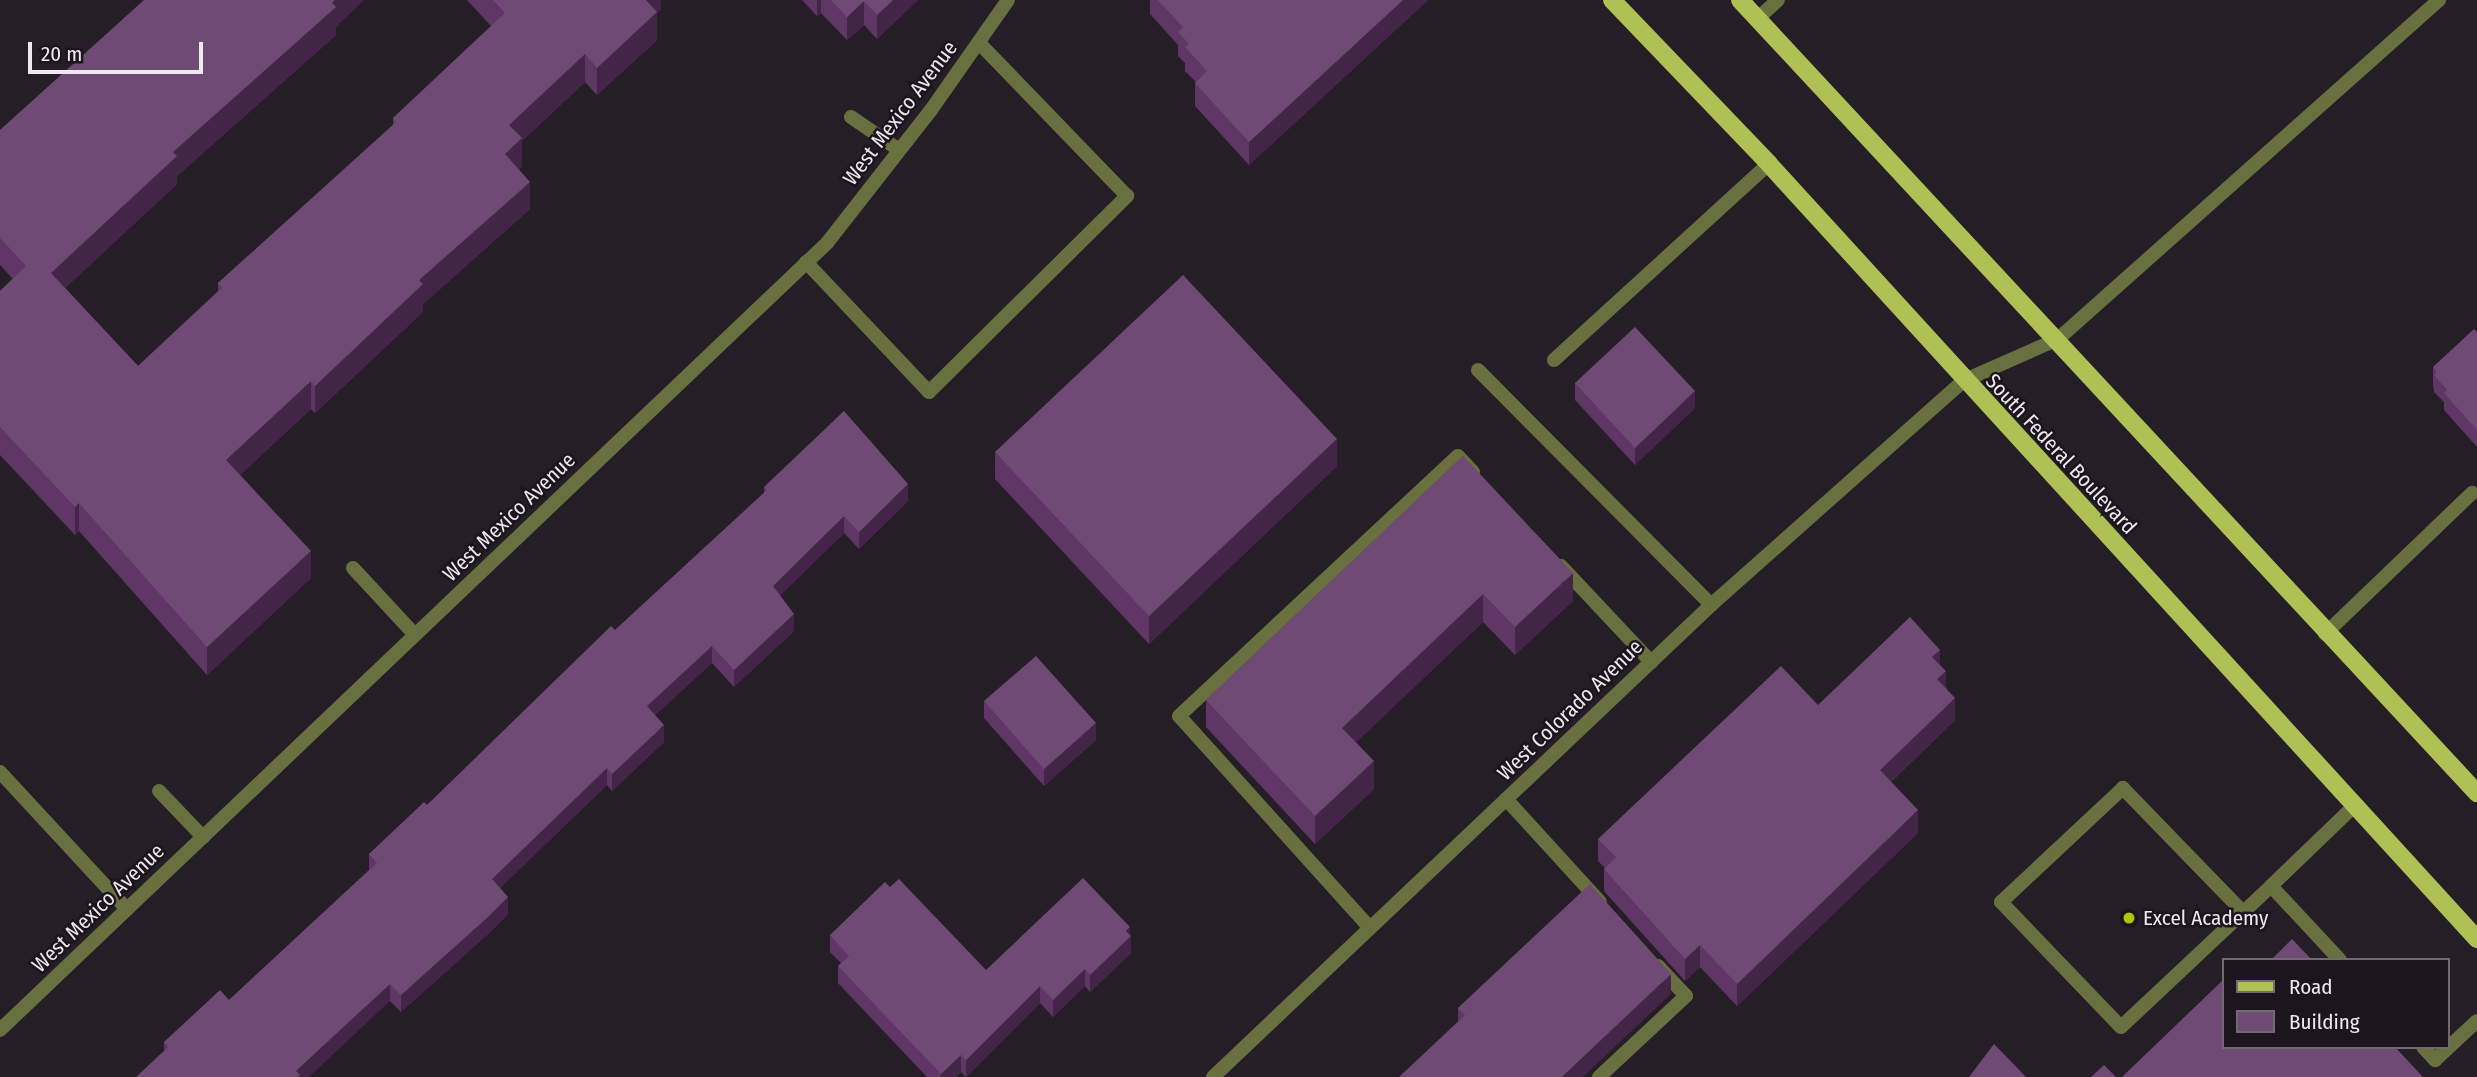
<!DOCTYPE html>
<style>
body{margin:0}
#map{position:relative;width:2477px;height:1077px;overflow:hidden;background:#261e27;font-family:"Fira Sans Condensed",sans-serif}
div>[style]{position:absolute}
.service>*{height:14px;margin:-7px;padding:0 7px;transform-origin:7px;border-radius:7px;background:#68703f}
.minor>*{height:14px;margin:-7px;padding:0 7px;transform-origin:7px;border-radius:7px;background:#68703f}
.primary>*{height:18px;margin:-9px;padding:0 9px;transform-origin:9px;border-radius:9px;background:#afc054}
.wall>*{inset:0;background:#603666}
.shaded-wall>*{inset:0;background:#422547}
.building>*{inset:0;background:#6f4a75}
.dots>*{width:19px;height:19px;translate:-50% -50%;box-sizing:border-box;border:4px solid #1d151e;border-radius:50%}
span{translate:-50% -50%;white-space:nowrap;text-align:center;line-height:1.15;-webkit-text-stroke:5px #1d151e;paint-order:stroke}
.street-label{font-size:21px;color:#eee9ef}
.poi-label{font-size:21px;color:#eee9ef}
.left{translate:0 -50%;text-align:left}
.legend{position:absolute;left:2222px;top:958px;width:228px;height:91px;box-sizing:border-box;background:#1d151e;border:2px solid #716a72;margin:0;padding:9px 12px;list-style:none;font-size:21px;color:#eee9ef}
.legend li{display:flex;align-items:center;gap:14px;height:35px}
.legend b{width:35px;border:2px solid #716a72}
.scale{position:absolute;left:28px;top:42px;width:175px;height:32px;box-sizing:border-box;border:4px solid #eee9ef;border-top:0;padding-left:9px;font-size:21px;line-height:24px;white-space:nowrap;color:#eee9ef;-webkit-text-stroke:5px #1d151e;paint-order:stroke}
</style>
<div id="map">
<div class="service">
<div style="left:851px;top:117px;width:58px;rotate:34.5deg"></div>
<div style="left:806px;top:262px;width:179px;rotate:46.6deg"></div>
<div style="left:929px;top:392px;width:279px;rotate:-44.7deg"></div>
<div style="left:1127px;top:196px;width:213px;rotate:-134deg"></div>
<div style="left:1554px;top:360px;width:291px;rotate:-42.4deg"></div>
<div style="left:1478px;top:370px;width:331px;rotate:45.2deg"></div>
<div style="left:1561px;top:566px;width:132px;rotate:46.8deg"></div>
<div style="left:353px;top:568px;width:91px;rotate:47.2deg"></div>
<div style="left:2325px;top:634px;width:204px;rotate:-43.8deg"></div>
<div style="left:159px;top:791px;width:64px;rotate:46.3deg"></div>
<div style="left:1506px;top:799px;width:139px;rotate:47.6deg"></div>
<div style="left:2271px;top:886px;width:101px;rotate:47deg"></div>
<div style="left:2243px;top:912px;width:173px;rotate:-134.1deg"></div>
<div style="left:2123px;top:788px;width:167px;rotate:136.9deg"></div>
<div style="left:2001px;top:902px;width:173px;rotate:46.2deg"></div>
<div style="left:2121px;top:1027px;width:206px;rotate:-43.2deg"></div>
<div style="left:2271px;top:886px;width:114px;rotate:-43.9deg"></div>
<div style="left:1370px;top:928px;width:285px;rotate:-132deg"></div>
<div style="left:1179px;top:716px;width:381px;rotate:-43deg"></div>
<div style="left:1458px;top:456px;width:22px;rotate:47deg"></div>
<div style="left:2423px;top:1047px;width:18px;rotate:47deg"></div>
<div style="left:2435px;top:1060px;width:57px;rotate:-42.9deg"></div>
<div style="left:1599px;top:1077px;width:119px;rotate:-43deg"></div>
<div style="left:1686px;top:996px;width:41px;rotate:-133deg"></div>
</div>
<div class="minor">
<div style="left:1757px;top:19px;width:28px;rotate:-42deg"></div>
<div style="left:0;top:772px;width:187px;rotate:47.2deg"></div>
<div style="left:0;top:1030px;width:1142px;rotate:-43.58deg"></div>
<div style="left:827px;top:243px;width:169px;rotate:-52deg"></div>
<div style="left:931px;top:110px;width:134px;rotate:-55deg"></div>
<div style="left:1213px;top:1077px;width:686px;rotate:-43.46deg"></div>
<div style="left:1711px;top:605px;width:337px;rotate:-41.6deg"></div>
<div style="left:1963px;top:381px;width:104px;rotate:-23.9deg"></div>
<div style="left:2058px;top:339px;width:510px;rotate:-41.66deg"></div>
</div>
<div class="primary">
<div style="left:1612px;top:0;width:227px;rotate:46.2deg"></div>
<div style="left:1769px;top:164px;width:1050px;rotate:47.59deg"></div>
<div style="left:1740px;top:0;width:1083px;rotate:47.1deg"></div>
</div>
<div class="wall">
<div style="clip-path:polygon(467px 0,661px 0,661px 9px,657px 13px,657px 40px,597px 95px,585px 82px,522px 141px,522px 166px,519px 169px,530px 209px,423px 304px,423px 312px,315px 413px,311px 409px,240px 475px,311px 578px,207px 675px,79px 531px,75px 535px,0 455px,0 291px,13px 279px,0 265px,0 130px,336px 27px,336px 35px,177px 176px,177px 184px,65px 288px,138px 366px,218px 291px,218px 283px,393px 126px,393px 118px,491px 26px)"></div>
<div style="clip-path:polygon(802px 0,918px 0,877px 39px,864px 25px,847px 40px,821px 13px,817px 16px)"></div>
<div style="clip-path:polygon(1150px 0,1428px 0,1249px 165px,1195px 106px,1195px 83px,1196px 82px,1185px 71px,1185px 63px,1178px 56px,1178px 45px,1150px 14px)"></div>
<div style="clip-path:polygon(2477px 332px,2477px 447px,2444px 410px,2444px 402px,2434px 392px,2433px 384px,2433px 367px)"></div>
<div style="clip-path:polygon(1575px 383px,1695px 408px,1635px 465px,1575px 400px)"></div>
<div style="clip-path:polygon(995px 452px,1337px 466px,1149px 644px,995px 479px)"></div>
<div style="clip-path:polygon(1463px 456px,1573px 601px,1515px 655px,1483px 622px,1356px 742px,1374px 789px,1315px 844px,1206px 727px,1206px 700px)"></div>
<div style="clip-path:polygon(764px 487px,908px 501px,859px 549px,844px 533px,780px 595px,794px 631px,734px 687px,712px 663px,655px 715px,664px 742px,612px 791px,607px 785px,500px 888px,508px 914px,488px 934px,401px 1012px,390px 1001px,164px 1050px,164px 1042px,229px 1000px,369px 870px,369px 854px,427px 805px,615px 630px,764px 493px)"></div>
<div style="clip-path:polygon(1940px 664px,1955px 720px,1891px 782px,1918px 833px,1737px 1006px,1700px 967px,1685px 981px,1604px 891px,1604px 869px,1605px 868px,1598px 861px,1598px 839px,1818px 705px)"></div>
<div style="clip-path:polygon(984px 701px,1096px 740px,1044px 786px,984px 718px)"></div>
<div style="clip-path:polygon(890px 887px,986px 970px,1130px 935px,1131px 953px,1090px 992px,1085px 986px,1053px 1017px,1040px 1003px,966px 1077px,961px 1072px,956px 1077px,927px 1077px,838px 983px,838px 966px,841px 963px,830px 952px,830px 935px)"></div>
<div style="clip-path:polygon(1671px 994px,1458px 1021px,1458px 1008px)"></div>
</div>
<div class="shaded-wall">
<div style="clip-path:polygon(335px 0,364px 0,336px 27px,336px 35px,177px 176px,177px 184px,51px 301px,51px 273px,173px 152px)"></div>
<div style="clip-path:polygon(644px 0,661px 0,661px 9px,657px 13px,657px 40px,597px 95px,597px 68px)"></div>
<div style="clip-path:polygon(817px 0,821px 0,821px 13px,817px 16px)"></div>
<div style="clip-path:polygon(893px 0,918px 0,877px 39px,877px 15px)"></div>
<div style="clip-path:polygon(1403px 0,1428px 0,1249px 165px,1249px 142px)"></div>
<div style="clip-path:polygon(864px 1px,864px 25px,847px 40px,847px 17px)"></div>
<div style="clip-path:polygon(585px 54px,585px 82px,522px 141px,522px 166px,505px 182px,505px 154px,509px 125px)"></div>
<div style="clip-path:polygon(530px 182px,530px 209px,423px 304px,423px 312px,315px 413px,315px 386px,419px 280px)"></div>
<div style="clip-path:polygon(311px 381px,311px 409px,226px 488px,226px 460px)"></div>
<div style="clip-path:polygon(1695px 391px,1695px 408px,1635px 465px,1635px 448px)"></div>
<div style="clip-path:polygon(1337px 439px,1337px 466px,1149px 644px,1149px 616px)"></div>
<div style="clip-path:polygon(908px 484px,908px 501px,859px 549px,859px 532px)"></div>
<div style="clip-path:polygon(79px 503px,79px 531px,75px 535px,75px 507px)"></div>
<div style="clip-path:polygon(844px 516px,844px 533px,773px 603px,773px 586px)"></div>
<div style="clip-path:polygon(311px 551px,311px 578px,207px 675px,207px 647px)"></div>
<div style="clip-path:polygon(1573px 573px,1573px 601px,1515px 655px,1515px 627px)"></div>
<div style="clip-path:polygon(1483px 594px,1483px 622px,1342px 756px,1342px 728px)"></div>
<div style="clip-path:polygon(794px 614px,794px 631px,734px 687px,734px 670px)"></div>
<div style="clip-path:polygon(712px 646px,712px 663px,647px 723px,647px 706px)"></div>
<div style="clip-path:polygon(1940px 650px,1940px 672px,1932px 657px)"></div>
<div style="clip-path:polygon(1946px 671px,1946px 693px,1937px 679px)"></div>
<div style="clip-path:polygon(1955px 698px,1955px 720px,1880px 792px,1880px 770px)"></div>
<div style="clip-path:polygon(1096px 723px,1096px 740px,1044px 786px,1044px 769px)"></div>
<div style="clip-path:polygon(664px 725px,664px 742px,612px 791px,612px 774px)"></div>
<div style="clip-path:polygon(1374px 761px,1374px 789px,1315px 844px,1315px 816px)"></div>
<div style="clip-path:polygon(607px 768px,607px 785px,492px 896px,492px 879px)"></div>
<div style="clip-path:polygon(1918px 810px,1918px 833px,1737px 1006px,1737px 984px)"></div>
<div style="clip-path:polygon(508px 897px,508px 914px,488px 934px,401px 1012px,401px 995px)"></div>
<div style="clip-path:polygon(1130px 927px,1130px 938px,1131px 936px,1131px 953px,1090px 992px,1090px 975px)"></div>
<div style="clip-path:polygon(1700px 945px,1700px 967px,1685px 981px,1685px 959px)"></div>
<div style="clip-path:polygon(1085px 969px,1085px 986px,1053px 1017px,1053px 1000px)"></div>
<div style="clip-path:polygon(1671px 974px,1671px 994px,1583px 1077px,1562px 1077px)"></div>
<div style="clip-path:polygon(390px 984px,390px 1001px,309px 1077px,296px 1077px,296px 1071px)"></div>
<div style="clip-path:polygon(1040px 986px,1040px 1003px,966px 1077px,966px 1060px)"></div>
<div style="clip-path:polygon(961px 1055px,961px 1072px,956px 1077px,941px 1077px,941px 1074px)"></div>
</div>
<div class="building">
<div style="clip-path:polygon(144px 0,335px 0,332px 3px,336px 7px,173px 152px,177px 156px,51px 273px,138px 366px,222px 288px,218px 283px,396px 122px,393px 118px,505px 13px,493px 0,646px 0,657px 12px,597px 68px,585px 54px,509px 125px,522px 138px,505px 154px,530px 182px,419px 280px,423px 284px,315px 386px,311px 381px,226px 460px,311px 551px,207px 647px,79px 503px,75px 507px,0 427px,0 291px,26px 266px,0 238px,0 130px)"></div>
<div style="clip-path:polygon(831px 0,893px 0,877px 15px,864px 1px,847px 17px)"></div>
<div style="clip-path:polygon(1158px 0,1403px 0,1249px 142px,1195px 83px,1207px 71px,1185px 47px,1189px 44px,1178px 32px,1183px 27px)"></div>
<div style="clip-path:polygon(1183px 275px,1337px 439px,1149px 616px,995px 452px)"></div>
<div style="clip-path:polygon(1635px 327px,1695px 391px,1635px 448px,1575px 383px)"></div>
<div style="clip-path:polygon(2474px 329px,2477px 332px,2477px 430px,2444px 393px,2447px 390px,2434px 375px,2437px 372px,2433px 367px)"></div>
<div style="clip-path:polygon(844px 411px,908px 484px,859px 532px,844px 516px,773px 586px,794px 614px,734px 670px,712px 646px,647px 706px,664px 725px,612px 774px,607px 768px,492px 879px,508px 897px,488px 917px,401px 995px,390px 984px,296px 1071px,300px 1075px,297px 1077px,136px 1077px,168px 1047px,164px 1042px,220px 990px,229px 1000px,377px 863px,369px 854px,424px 802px,427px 805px,611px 626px,615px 630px,767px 490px,764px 487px)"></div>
<div style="clip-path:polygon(1463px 456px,1573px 573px,1515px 627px,1483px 594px,1342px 728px,1374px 761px,1315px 816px,1206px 700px)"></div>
<div style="clip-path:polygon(1910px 617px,1940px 650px,1932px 657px,1946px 671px,1937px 679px,1955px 698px,1880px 770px,1918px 810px,1737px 984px,1700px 945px,1685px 959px,1604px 869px,1616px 857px,1598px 839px,1781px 666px,1818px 705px)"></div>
<div style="clip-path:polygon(1036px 656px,1096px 723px,1044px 769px,984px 701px)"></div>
<div style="clip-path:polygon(1083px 878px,1130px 927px,1126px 931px,1131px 936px,1090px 975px,1085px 969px,1053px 1000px,1040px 986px,966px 1060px,961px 1055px,941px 1074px,838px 966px,849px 956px,830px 935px,885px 882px,890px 887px,899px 879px,986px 970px)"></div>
<div style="clip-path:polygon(1590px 884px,1671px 974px,1562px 1077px,1399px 1077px,1465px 1015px,1458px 1008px)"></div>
<div style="clip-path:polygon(2292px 939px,2312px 960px,2271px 960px)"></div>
<div style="clip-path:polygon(2223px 980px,2223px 1047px,2395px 1047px,2423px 1077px,2122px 1077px)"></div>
<div style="clip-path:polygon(1994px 1044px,2026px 1077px,1969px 1077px)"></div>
<div style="clip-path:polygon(2104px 1065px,2116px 1077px,2091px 1077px)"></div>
</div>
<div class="dots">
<div style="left:2129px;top:918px;background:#b0c500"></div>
</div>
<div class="street-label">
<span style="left:900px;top:113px;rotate:-53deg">West Mexico Avenue</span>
<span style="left:2061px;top:454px;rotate:47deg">South Federal Boulevard</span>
<span style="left:509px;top:517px;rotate:-44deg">West Mexico Avenue</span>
<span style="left:1570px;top:710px;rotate:-44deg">West Colorado Avenue</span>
<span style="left:98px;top:908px;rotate:-44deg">West Mexico Avenue</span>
</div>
<div class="poi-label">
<span class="left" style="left:2143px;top:918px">Excel Academy</span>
</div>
<ul class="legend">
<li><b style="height:9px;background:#afc054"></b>Road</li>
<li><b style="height:19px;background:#6f4a75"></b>Building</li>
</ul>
<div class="scale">20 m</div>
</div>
